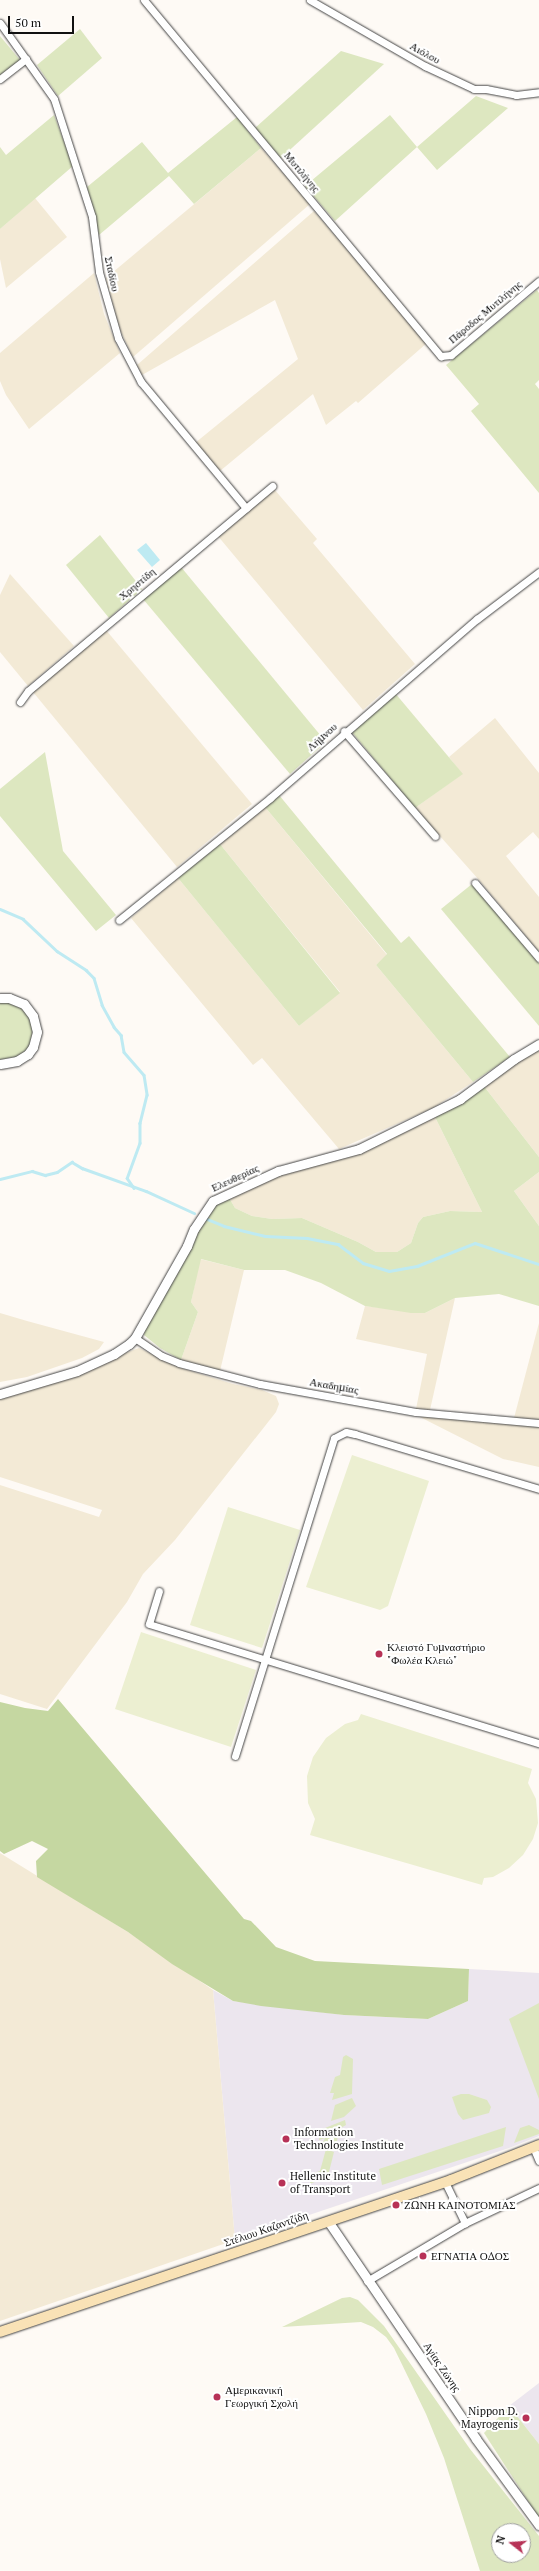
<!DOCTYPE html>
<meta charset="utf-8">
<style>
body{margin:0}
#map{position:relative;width:539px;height:2571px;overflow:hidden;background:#fefaf5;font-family:"PT Serif",serif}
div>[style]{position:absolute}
.industrial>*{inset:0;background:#ece6ee}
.farmland>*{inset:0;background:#f3ead6}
.green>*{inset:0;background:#dde7c0}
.forest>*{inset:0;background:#c5d7a1}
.pitch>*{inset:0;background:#ecefd1}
.water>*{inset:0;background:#beeaf2}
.stream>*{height:2.5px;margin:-1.25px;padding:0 1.25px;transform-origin:1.25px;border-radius:1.25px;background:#beeaf2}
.roads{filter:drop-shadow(0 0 1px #444) drop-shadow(0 0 1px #444)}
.minor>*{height:7px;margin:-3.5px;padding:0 3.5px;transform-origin:3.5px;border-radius:3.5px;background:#fff}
.tertiary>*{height:9px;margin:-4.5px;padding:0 4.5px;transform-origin:4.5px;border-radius:4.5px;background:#fff}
.secondary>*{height:10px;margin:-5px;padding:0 5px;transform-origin:5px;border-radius:5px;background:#f9e2b6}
.dots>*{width:11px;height:11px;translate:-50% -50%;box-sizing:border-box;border:2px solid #fff;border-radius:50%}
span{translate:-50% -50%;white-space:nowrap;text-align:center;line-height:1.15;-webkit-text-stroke:4px #fff;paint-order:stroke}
.street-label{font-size:11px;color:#111}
.poi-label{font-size:11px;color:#111}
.left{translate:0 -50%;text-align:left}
.right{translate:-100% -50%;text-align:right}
.north{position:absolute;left:491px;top:2523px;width:40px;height:40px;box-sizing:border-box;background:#fff;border:1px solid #a0a0a0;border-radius:50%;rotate:287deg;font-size:11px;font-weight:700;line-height:16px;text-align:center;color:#111}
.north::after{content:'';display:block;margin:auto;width:14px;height:18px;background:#b73257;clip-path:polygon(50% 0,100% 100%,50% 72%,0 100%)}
.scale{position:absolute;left:8px;top:16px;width:66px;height:18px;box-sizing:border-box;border:2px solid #111;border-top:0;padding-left:5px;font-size:12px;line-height:14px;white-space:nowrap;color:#111;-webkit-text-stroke:3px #fff;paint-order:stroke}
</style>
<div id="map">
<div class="industrial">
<div style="clip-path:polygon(469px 1969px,539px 1973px,539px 2136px,509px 2148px,235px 2240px,213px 1990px,233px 2001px,344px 2015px,428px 2019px,468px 2001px)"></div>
<div style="clip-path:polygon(539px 2383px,539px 2444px,509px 2406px)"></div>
</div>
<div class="farmland">
<div style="clip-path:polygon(261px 148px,310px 204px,133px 357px,119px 328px,106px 278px)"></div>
<div style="clip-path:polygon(35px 198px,67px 237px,6px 288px,0 259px,0 229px)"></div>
<div style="clip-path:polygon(314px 211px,427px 343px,358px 403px,356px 401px,326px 425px,313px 394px,220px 471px,195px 443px,298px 359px,275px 300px,142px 375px,137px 365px)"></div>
<div style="clip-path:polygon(94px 273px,104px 314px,120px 353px,29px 429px,6px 395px,0 381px,0 353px)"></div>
<div style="clip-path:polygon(274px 489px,317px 539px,313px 543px,415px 664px,363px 710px,217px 535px)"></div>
<div style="clip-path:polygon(10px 574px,74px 646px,28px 686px,0 652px,0 595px)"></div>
<div style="clip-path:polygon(106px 630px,252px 804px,177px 867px,33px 692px)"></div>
<div style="clip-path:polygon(495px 718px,539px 773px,539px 839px,533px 832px,506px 856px,539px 897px,539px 952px,479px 880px,415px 808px,462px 774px,449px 757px)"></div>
<div style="clip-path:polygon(265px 807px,387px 955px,376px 965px,473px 1082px,433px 1108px,339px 1149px,262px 1058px,253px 1065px,131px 918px,178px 878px,299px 1026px,340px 992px,220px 844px)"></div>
<div style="clip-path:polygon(539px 1048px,539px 1157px,483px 1085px)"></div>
<div style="clip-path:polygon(434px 1115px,482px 1212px,450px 1211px,423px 1217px,418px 1223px,411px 1243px,397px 1252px,376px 1252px,358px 1242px,302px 1218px,272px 1219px,252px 1216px,235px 1208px,228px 1196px,279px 1173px,321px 1160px)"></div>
<div style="clip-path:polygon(539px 1172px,539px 1226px,514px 1191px)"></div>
<div style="clip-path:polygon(200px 1259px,244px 1270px,220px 1371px,181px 1360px,198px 1312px,191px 1302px)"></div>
<div style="clip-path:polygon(455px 1298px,430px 1410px,416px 1409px,427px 1354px,356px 1339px,365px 1306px,425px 1313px)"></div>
<div style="clip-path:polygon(0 1313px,27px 1321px,104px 1342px,99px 1349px,82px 1358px,27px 1377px,0 1382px)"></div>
<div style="clip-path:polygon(539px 1323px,539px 1420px,514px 1418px)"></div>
<div style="clip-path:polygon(139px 1348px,181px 1368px,233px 1384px,262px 1390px,276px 1396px,279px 1404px,276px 1412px,175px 1540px,143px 1574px,127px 1602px,47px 1709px,0 1694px,0 1485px,99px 1517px,102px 1510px,0 1477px,0 1399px)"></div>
<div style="clip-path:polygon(416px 1415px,539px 1425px,539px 1467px,503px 1459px)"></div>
<div style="clip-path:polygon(0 1853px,128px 1932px,213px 1990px,235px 2240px,0 2321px)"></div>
</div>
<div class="green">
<div style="clip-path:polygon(80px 29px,102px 58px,58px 96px,37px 65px)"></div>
<div style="clip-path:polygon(0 36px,20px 60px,0 75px)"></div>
<div style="clip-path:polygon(341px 51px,384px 64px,281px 158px,255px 128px)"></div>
<div style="clip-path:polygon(476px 96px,508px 108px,437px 170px,417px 147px,335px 221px,305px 186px,390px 115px,417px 147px)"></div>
<div style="clip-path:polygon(54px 115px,73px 166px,0 229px,0 147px,6px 155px)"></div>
<div style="clip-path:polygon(237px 117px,261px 148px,194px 204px,169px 176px,99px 235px,87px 187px,142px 142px,168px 173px)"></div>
<div style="clip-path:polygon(537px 290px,539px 293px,539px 380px,535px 384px,539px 389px,539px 493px,471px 411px,479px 404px,446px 365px)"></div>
<div style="clip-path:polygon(100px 535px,142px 589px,109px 618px,66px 565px)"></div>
<div style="clip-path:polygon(181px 567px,326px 742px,290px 774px,143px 599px)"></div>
<div style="clip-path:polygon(395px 693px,463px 774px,415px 808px,351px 731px)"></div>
<div style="clip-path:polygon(45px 752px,63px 851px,116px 915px,96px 931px,0 816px,0 789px)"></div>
<div style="clip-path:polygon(279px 795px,401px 943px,409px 936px,510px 1057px,473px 1082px,376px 965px,387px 954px,265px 807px)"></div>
<div style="clip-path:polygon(220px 844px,340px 993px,299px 1026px,178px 878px)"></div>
<div style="clip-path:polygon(472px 884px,539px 962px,539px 1026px,441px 909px)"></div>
<div style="clip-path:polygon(0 1002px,9px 1002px,21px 1008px,28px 1014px,33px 1030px,29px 1047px,20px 1056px,0 1060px)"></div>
<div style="clip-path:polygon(483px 1085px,539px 1157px,539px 1172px,514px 1191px,539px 1226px,539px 1306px,499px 1294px,455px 1298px,425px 1313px,411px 1313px,365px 1306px,321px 1283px,285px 1270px,244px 1270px,201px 1259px,191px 1302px,198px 1312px,181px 1360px,160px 1348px,144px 1335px,145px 1328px,184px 1261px,211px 1205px,228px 1196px,235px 1208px,252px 1216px,272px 1219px,302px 1218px,358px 1242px,376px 1252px,397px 1252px,411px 1243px,418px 1223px,423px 1217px,450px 1211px,482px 1212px,434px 1115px)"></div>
<div style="clip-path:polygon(539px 2003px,539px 2099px,509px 2019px)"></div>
<div style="clip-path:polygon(346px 2055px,353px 2059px,352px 2094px,332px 2100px,334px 2093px,330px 2093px,335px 2077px,340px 2075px,343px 2057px)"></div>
<div style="clip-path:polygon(461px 2094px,469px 2094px,487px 2100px,491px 2107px,489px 2113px,463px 2120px,458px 2114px,452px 2097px)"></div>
<div style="clip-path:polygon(352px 2098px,356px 2106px,344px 2117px,331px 2121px,335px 2105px)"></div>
<div style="clip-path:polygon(345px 2120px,346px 2125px,339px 2129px,336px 2147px,322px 2144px,325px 2138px,319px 2140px,320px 2130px)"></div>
<div style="clip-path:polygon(529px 2125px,539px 2130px,539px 2134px,514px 2143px,520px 2128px)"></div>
<div style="clip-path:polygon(506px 2127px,503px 2146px,382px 2185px,379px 2169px)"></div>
<div style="clip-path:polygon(326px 2149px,334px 2152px,328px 2176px,310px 2184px,311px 2174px,320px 2171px)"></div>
<div style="clip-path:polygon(evenodd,350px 2297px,358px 2300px,384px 2326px,470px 2449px,539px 2536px,539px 2571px,480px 2571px,444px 2458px,426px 2414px,394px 2348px,386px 2337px,373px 2327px,361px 2322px,282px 2327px,342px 2298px,350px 2297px,499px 2531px,523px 2531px,523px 2555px,499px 2555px,499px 2531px)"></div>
<div style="clip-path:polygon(509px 2406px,539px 2444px,539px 2518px,484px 2433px)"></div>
</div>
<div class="forest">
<div style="clip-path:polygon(58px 1699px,244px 1919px,251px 1921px,276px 1947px,315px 1961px,469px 1969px,468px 2001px,428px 2019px,344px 2015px,261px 2006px,233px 2001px,172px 1964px,128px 1932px,37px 1877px,36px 1861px,48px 1849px,32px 1841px,4px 1854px,0 1851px,0 1702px,25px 1708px,48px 1711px)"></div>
</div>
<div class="pitch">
<div style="clip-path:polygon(352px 1455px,429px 1481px,388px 1606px,380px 1610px,306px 1587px)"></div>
<div style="clip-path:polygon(228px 1507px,300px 1530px,262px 1648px,190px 1625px)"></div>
<div style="clip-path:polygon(141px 1632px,256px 1670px,231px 1747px,115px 1709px)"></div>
<div style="clip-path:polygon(361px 1714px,532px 1769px,528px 1783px,536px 1799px,538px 1823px,533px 1839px,523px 1855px,509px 1868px,493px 1877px,484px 1878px,482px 1885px,310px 1835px,315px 1819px,308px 1803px,307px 1776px,313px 1757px,326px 1738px,345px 1724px,358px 1720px)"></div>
</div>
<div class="water">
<div style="clip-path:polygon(146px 543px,160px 560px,152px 567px,137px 550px)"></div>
</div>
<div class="stream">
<div style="left:0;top:909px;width:25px;rotate:23deg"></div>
<div style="left:23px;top:919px;width:47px;rotate:43.3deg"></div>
<div style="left:57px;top:951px;width:35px;rotate:33deg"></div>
<div style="left:86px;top:970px;width:11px;rotate:45deg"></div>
<div style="left:94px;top:978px;width:28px;rotate:73deg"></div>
<div style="left:102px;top:1005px;width:25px;rotate:61deg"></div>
<div style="left:114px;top:1027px;width:11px;rotate:49deg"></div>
<div style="left:121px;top:1035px;width:17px;rotate:80deg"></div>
<div style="left:124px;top:1052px;width:30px;rotate:49deg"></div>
<div style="left:144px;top:1075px;width:20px;rotate:81deg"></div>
<div style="left:147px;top:1095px;width:29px;rotate:104deg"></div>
<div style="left:140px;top:1123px;width:20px;rotate:90deg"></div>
<div style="left:140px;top:1143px;width:37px;rotate:110deg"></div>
<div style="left:127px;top:1178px;width:12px;rotate:55deg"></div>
<div style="left:0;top:1179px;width:33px;rotate:-14deg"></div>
<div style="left:32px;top:1171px;width:14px;rotate:17deg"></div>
<div style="left:45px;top:1175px;width:12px;rotate:-14deg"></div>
<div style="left:57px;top:1172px;width:18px;rotate:-34deg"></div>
<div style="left:72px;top:1162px;width:12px;rotate:31deg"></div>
<div style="left:82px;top:1168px;width:68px;rotate:19.8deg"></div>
<div style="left:146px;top:1191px;width:53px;rotate:24.6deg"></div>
<div style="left:207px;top:1219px;width:18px;rotate:22deg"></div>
<div style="left:224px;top:1226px;width:42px;rotate:13.7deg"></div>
<div style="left:265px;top:1236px;width:42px;rotate:2.7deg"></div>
<div style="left:307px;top:1238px;width:32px;rotate:11deg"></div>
<div style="left:338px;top:1244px;width:31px;rotate:37deg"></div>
<div style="left:363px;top:1263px;width:27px;rotate:17deg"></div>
<div style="left:389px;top:1271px;width:28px;rotate:-10deg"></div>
<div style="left:417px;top:1266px;width:62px;rotate:-21.6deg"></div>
<div style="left:475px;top:1243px;width:67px;rotate:18.2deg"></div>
</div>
<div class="roads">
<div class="minor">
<div style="left:144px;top:0;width:464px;rotate:50.2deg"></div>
<div style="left:441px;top:356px;width:10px;rotate:-6deg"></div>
<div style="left:451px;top:355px;width:115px;rotate:-40.1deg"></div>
<div style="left:310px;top:0;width:133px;rotate:29.9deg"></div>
<div style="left:425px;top:66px;width:54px;rotate:25.1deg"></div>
<div style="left:474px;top:89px;width:12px"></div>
<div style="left:486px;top:89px;width:31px;rotate:11deg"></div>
<div style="left:516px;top:95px;width:23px;rotate:-7deg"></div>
<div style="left:0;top:23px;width:93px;rotate:54.6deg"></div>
<div style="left:54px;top:99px;width:124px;rotate:72.1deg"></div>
<div style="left:92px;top:217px;width:55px;rotate:82.7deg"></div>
<div style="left:99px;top:272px;width:69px;rotate:73.9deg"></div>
<div style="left:118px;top:338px;width:50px;rotate:62.4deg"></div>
<div style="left:141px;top:382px;width:164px;rotate:50.2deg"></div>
<div style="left:0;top:79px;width:33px;rotate:-38deg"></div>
<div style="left:20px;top:702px;width:14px;rotate:-54deg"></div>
<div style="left:28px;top:691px;width:319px;rotate:-40deg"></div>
<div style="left:344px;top:731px;width:139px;rotate:49.1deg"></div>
<div style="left:475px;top:883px;width:99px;rotate:49.5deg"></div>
<div style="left:119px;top:920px;width:194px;rotate:-38.9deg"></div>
<div style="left:270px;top:798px;width:274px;rotate:-40.9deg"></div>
<div style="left:477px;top:619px;width:78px;rotate:-37.2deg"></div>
<div style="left:135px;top:1338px;width:32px;rotate:34deg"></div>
<div style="left:162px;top:1356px;width:18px;rotate:22deg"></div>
<div style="left:179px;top:1363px;width:84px;rotate:14.5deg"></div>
<div style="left:260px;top:1384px;width:158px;rotate:10.2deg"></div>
<div style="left:416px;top:1412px;width:123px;rotate:5.1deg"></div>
<div style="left:159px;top:1591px;width:34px;rotate:107deg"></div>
<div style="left:149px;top:1624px;width:408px;rotate:17deg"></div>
<div style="left:235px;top:1756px;width:333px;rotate:-72.7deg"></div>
<div style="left:334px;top:1438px;width:13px;rotate:-27deg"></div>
<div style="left:346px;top:1432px;width:9px;rotate:13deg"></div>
<div style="left:355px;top:1434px;width:192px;rotate:16.6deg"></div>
<div style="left:533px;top:2147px;width:15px;rotate:67deg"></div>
<div style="left:445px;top:2182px;width:46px;rotate:64deg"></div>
<div style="left:367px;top:2281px;width:114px;rotate:-30.6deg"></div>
<div style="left:465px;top:2223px;width:82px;rotate:-25.3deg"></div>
</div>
<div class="tertiary">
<div style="left:0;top:998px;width:9px"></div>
<div style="left:9px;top:998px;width:16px;rotate:22deg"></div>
<div style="left:24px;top:1004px;width:15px;rotate:53deg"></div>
<div style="left:33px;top:1016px;width:16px;rotate:76deg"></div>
<div style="left:37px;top:1032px;width:16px;rotate:105deg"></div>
<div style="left:33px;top:1047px;width:9px;rotate:126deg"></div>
<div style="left:28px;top:1054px;width:13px;rotate:148deg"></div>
<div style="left:17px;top:1061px;width:17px;rotate:170deg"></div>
<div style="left:0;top:1394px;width:80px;rotate:-16.6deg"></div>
<div style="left:77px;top:1371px;width:41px;rotate:-24.7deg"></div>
<div style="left:114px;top:1354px;width:18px;rotate:-34deg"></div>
<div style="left:129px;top:1344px;width:8px;rotate:-45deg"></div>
<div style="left:135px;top:1338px;width:106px;rotate:-60.5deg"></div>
<div style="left:187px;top:1246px;width:18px;rotate:-68deg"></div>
<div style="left:194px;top:1229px;width:34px;rotate:-56deg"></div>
<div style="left:213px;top:1201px;width:72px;rotate:-24.8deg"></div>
<div style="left:278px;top:1171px;width:84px;rotate:-15.2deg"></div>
<div style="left:359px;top:1149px;width:113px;rotate:-26.3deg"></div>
<div style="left:460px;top:1099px;width:67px;rotate:-36.5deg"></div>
<div style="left:514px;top:1059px;width:29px;rotate:-31deg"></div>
<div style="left:328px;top:2221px;width:263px;rotate:55.8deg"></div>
<div style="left:476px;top:2439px;width:107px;rotate:53.8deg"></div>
</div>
<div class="secondary">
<div style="left:0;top:2332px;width:476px;rotate:-18.6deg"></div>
<div style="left:451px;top:2180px;width:95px;rotate:-21.7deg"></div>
</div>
</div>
<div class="dots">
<div style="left:379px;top:1654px;background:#b73257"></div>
<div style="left:286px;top:2139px;background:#b73257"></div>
<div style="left:282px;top:2183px;background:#b73257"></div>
<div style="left:396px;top:2205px;background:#b73257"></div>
<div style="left:423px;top:2256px;background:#b73257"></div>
<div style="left:217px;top:2397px;background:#b73257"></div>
<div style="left:526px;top:2418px;background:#b73257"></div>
</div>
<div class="street-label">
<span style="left:425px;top:53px;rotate:29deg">Αιόλου</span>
<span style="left:302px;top:172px;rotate:50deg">Μυτιλήνης</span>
<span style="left:112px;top:274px;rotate:78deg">Σταδίου</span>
<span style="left:485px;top:312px;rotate:-40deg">Πάροδος Μυτιλήνης</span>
<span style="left:137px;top:584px;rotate:-40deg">Χρηστίδη</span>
<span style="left:322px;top:737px;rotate:-42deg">Λήμνου</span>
<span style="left:235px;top:1178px;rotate:-25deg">Ελευθερίας</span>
<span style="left:334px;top:1386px;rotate:10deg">Ακαδημίας</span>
<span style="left:266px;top:2229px;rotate:-19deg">Στέλιου Καζαντζίδη</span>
<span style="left:442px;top:2367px;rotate:56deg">Αγίας Ζώνης</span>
</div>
<div class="poi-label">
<span class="left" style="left:387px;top:1654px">Κλειστό Γυμναστήριο<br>"Φωλέα Κλειώ"</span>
<span class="left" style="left:294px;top:2139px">Information<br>Technologies Institute</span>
<span class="left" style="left:290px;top:2183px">Hellenic Institute<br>of Transport</span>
<span class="left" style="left:404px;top:2205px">ΖΩΝΗ ΚΑΙΝΟΤΟΜΙΑΣ</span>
<span class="left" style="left:431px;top:2256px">ΕΓΝΑΤΙΑ ΟΔΟΣ</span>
<span class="left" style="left:225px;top:2397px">Αμερικανική<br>Γεωργική Σχολή</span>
<span class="right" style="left:518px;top:2418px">Nippon D.<br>Mayrogenis</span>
</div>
<div class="north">N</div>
<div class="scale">50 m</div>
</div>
